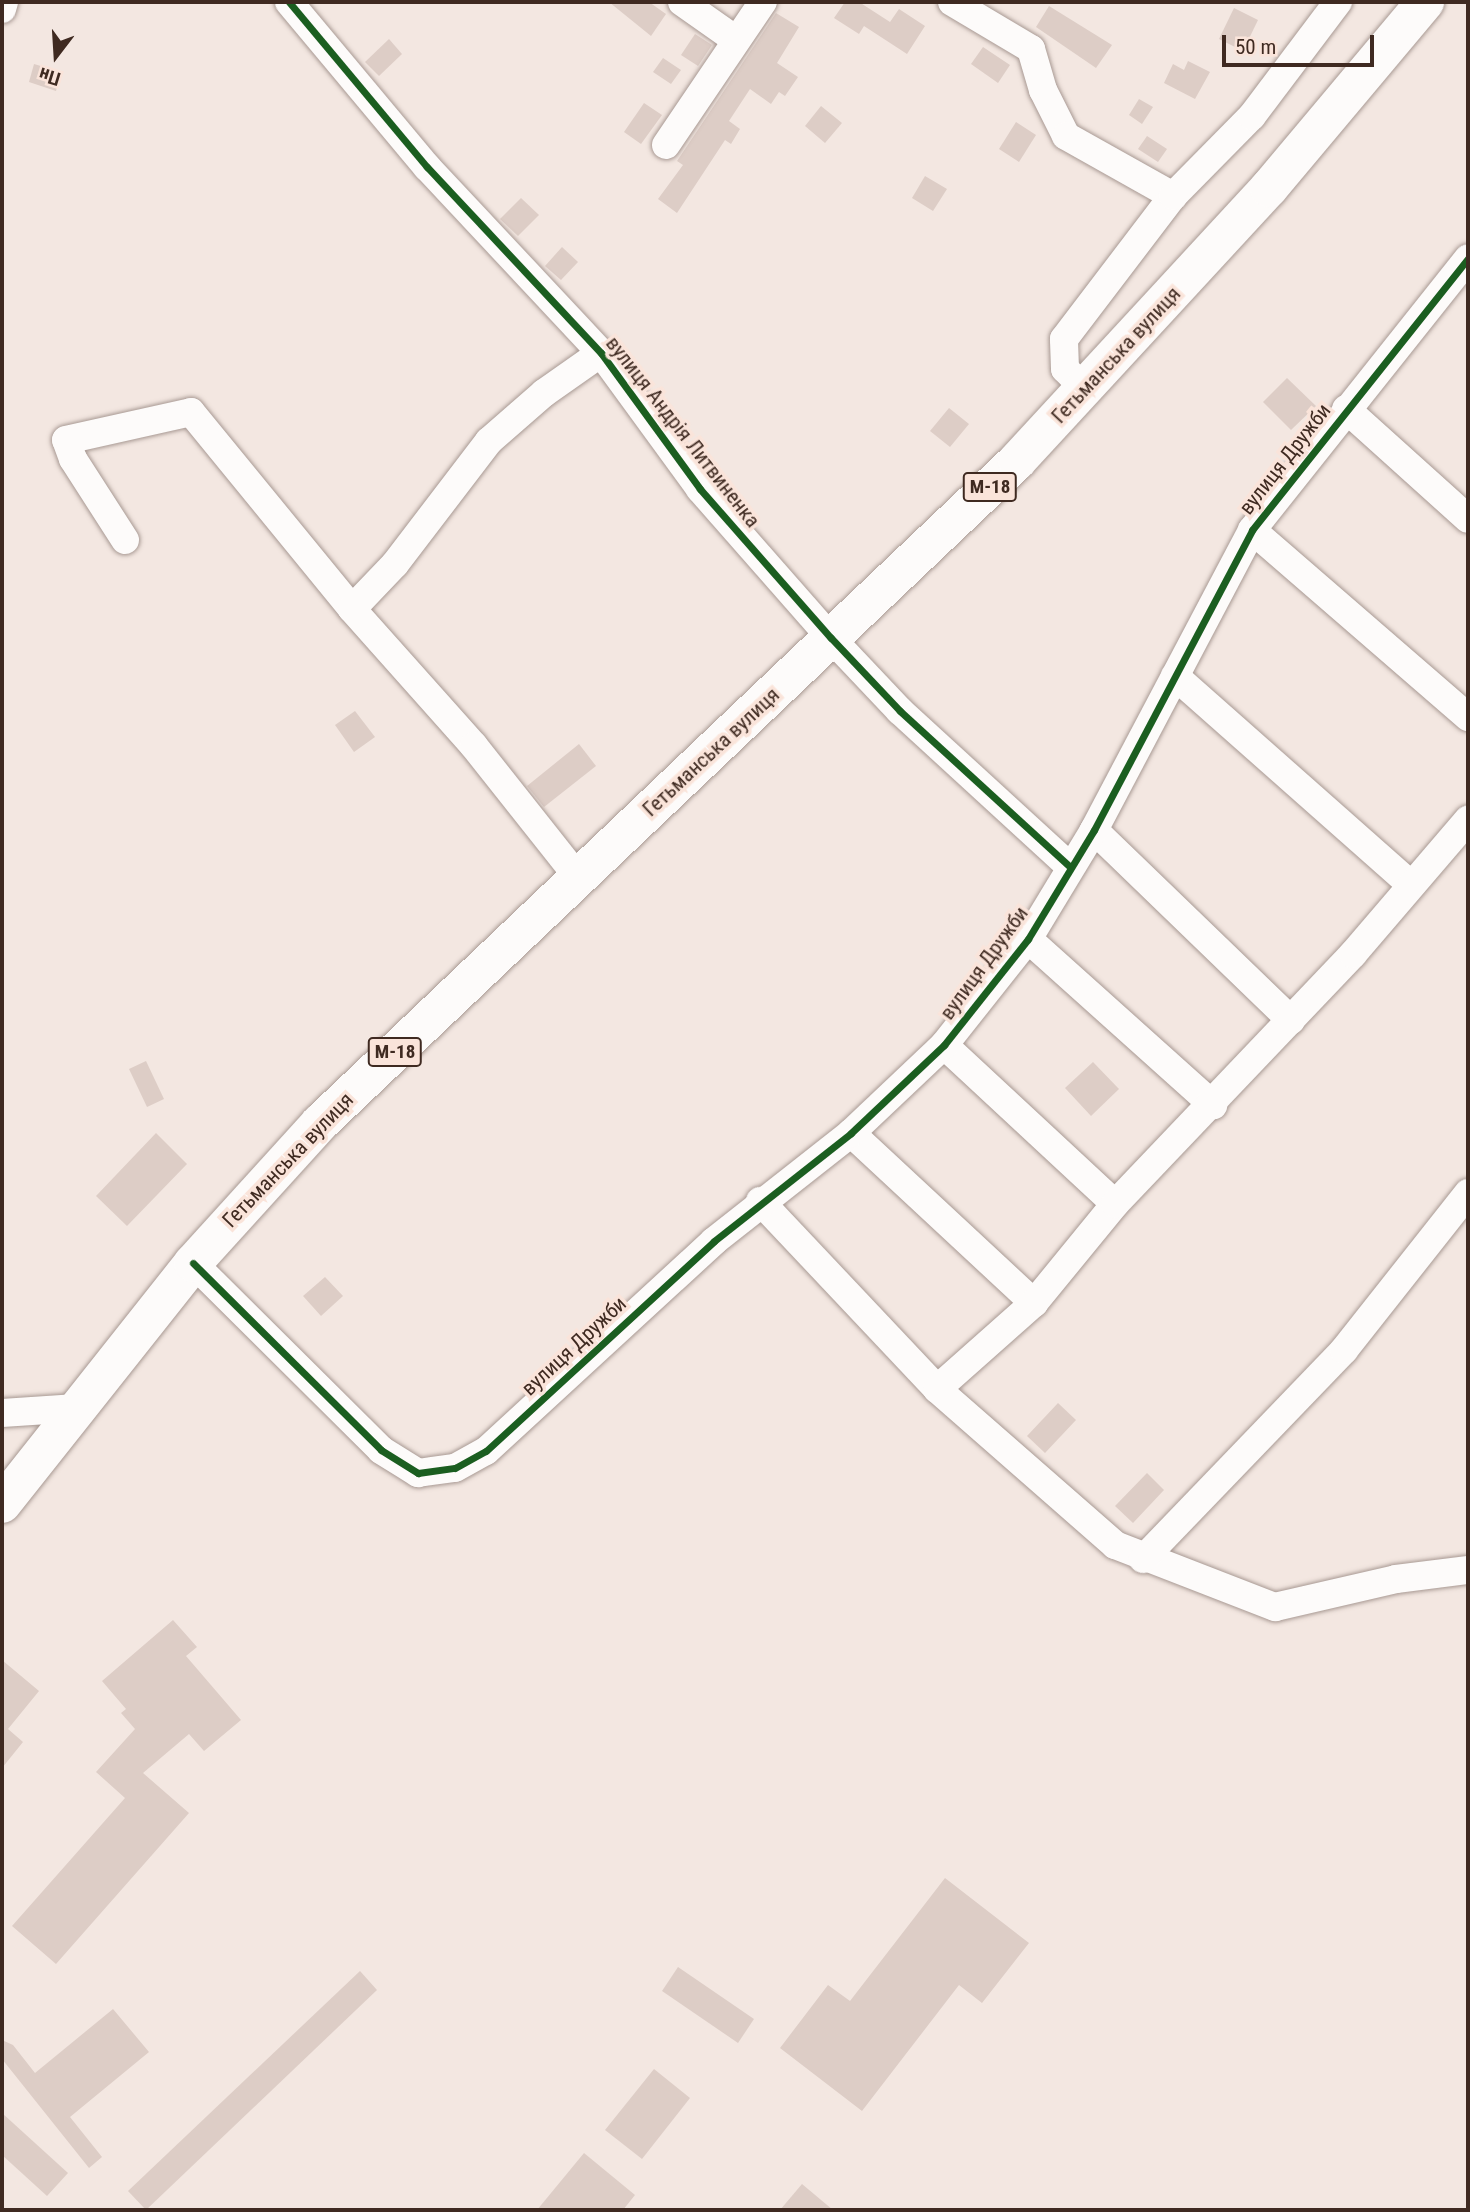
<!DOCTYPE html>
<meta charset="utf-8">
<style>
body{margin:0}
#map{position:relative;width:1470px;height:2212px;overflow:hidden;background:#f3e7e1;font-family:"Roboto Condensed",sans-serif}
div>[style]{position:absolute}
.building>*{inset:0;background:#ddcdc6}
.roads{filter:drop-shadow(0 0 2px #a89993) drop-shadow(0 0 2px #a89993)}
.minor>*{height:28px;margin:-14px;padding:0 14px;transform-origin:14px;border-radius:14px;background:#fdfbfa}
.highway>*{height:38px;margin:-19px;padding:0 19px;transform-origin:19px;border-radius:19px;background:#fdfbfa}
.cycleway>*{height:7px;margin:-3.5px;padding:0 3.5px;transform-origin:3.5px;border-radius:3.5px;background:#1b5e20}
span{translate:-50% -50%;white-space:nowrap;text-align:center;line-height:1.15;-webkit-text-stroke:7px #fae4da;paint-order:stroke}
.shield-label span{padding:2px 5px;background:#fae4da;border:2px solid;border-radius:5px;-webkit-text-stroke-width:0}
.shield-label{font-size:19px;color:#3f2a21;font-weight:700}
.street-label{font-size:21px;color:#3f2a21}
.frame{position:absolute;inset:0;border:4px solid #3f2a21;pointer-events:none}
.north{position:absolute;left:21px;top:21px;width:70px;height:70px;-webkit-text-stroke:5px #fae4da;paint-order:stroke;rotate:197deg;font-size:19px;font-weight:700;line-height:28px;text-align:center;color:#3f2a21}
.north::after{content:'';display:block;margin:auto;width:24px;height:32px;background:#3f2a21;clip-path:polygon(50% 0,100% 100%,50% 72%,0 100%)}
.scale{position:absolute;left:1222px;top:35px;width:152px;height:32px;box-sizing:border-box;border:4px solid #3f2a21;border-top:0;padding-left:9px;font-size:21px;line-height:24px;white-space:nowrap;color:#3f2a21;-webkit-text-stroke:5px #fae4da;paint-order:stroke}
</style>
<div id="map">
<div class="building">
<div style="clip-path:polygon(609px 2px,649px 2px,666px 14px,651px 36px)"></div>
<div style="clip-path:polygon(845px 2px,859px 2px,890px 22px,899px 9px,925px 26px,907px 54px,864px 26px,859px 34px,834px 18px)"></div>
<div style="clip-path:polygon(1049px 6px,1112px 45px,1096px 68px,1036px 27px)"></div>
<div style="clip-path:polygon(1234px 8px,1258px 20px,1243px 51px,1219px 39px)"></div>
<div style="clip-path:polygon(776px 13px,799px 27px,777px 63px,798px 77px,785px 96px,779px 92px,771px 104px,750px 89px,729px 121px,740px 129px,731px 144px,725px 140px,677px 213px,658px 199px,683px 165px,677px 161px)"></div>
<div style="clip-path:polygon(695px 34px,712px 45px,698px 66px,681px 55px)"></div>
<div style="clip-path:polygon(389px 39px,402px 54px,379px 76px,365px 62px)"></div>
<div style="clip-path:polygon(983px 47px,1010px 65px,998px 83px,971px 64px)"></div>
<div style="clip-path:polygon(663px 58px,681px 70px,671px 84px,653px 72px)"></div>
<div style="clip-path:polygon(1188px 61px,1210px 72px,1195px 99px,1164px 83px,1173px 64px,1184px 70px)"></div>
<div style="clip-path:polygon(34px 64px,61px 72px,56px 91px,29px 82px)"></div>
<div style="clip-path:polygon(1139px 99px,1153px 107px,1142px 124px,1129px 115px)"></div>
<div style="clip-path:polygon(644px 103px,662px 115px,641px 144px,624px 132px)"></div>
<div style="clip-path:polygon(821px 106px,842px 123px,825px 143px,805px 126px)"></div>
<div style="clip-path:polygon(1016px 122px,1036px 135px,1019px 162px,999px 149px)"></div>
<div style="clip-path:polygon(1147px 136px,1167px 149px,1158px 162px,1138px 149px)"></div>
<div style="clip-path:polygon(925px 176px,947px 189px,933px 211px,912px 198px)"></div>
<div style="clip-path:polygon(521px 198px,539px 215px,518px 236px,500px 219px)"></div>
<div style="clip-path:polygon(562px 247px,578px 262px,561px 280px,545px 266px)"></div>
<div style="clip-path:polygon(1287px 378px,1316px 406px,1291px 430px,1263px 402px)"></div>
<div style="clip-path:polygon(949px 408px,969px 424px,950px 447px,930px 431px)"></div>
<div style="clip-path:polygon(355px 711px,375px 737px,354px 752px,335px 725px)"></div>
<div style="clip-path:polygon(579px 744px,596px 766px,544px 807px,527px 786px)"></div>
<div style="clip-path:polygon(146px 1061px,164px 1099px,147px 1107px,129px 1069px)"></div>
<div style="clip-path:polygon(1093px 1062px,1119px 1089px,1091px 1116px,1065px 1088px)"></div>
<div style="clip-path:polygon(156px 1133px,187px 1164px,127px 1226px,96px 1196px)"></div>
<div style="clip-path:polygon(325px 1277px,343px 1296px,321px 1316px,303px 1296px)"></div>
<div style="clip-path:polygon(1058px 1403px,1076px 1420px,1045px 1453px,1027px 1436px)"></div>
<div style="clip-path:polygon(1147px 1473px,1164px 1490px,1133px 1523px,1115px 1506px)"></div>
<div style="clip-path:polygon(173px 1620px,197px 1647px,186px 1656px,241px 1720px,204px 1751px,189px 1734px,143px 1773px,189px 1813px,56px 1964px,12px 1926px,125px 1798px,96px 1772px,135px 1729px,121px 1713px,126px 1709px,102px 1681px)"></div>
<div style="clip-path:polygon(2px 1660px,39px 1691px,8px 1729px,23px 1742px,2px 1768px)"></div>
<div style="clip-path:polygon(945px 1878px,1029px 1943px,982px 2003px,959px 1985px,862px 2111px,780px 2048px,828px 1985px,850px 2001px)"></div>
<div style="clip-path:polygon(678px 1967px,754px 2019px,738px 2043px,662px 1991px)"></div>
<div style="clip-path:polygon(360px 1971px,377px 1990px,146px 2210px,128px 2191px)"></div>
<div style="clip-path:polygon(113px 2009px,149px 2052px,70px 2117px,102px 2157px,89px 2168px,2px 2059px,2px 2040px,13px 2045px,35px 2073px)"></div>
<div style="clip-path:polygon(654px 2069px,690px 2098px,642px 2159px,605px 2130px)"></div>
<div style="clip-path:polygon(2px 2113px,68px 2173px,47px 2196px,2px 2155px)"></div>
<div style="clip-path:polygon(584px 2153px,635px 2195px,623px 2210px,537px 2210px)"></div>
<div style="clip-path:polygon(802px 2184px,833px 2210px,780px 2210px)"></div>
</div>
<div class="roads">
<div class="minor">
<div style="left:289px;top:2px;width:215px;rotate:50.1deg"></div>
<div style="left:427px;top:167px;width:255px;rotate:46.9deg"></div>
<div style="left:601px;top:353px;width:168px;rotate:53.9deg"></div>
<div style="left:700px;top:489px;width:198px;rotate:48.7deg"></div>
<div style="left:831px;top:638px;width:100px;rotate:46.6deg"></div>
<div style="left:900px;top:711px;width:229px;rotate:42.5deg"></div>
<div style="left:682px;top:2px;width:66px;rotate:35.1deg"></div>
<div style="left:952px;top:2px;width:92px;rotate:30.7deg"></div>
<div style="left:1031px;top:49px;width:43px;rotate:73.7deg"></div>
<div style="left:1043px;top:90px;width:51px;rotate:63.4deg"></div>
<div style="left:1066px;top:136px;width:123px;rotate:29.3deg"></div>
<div style="left:2px;top:9px;width:7px;rotate:-74deg"></div>
<div style="left:666px;top:145px;width:173px;rotate:-55.9deg"></div>
<div style="left:1085px;top:389px;width:28px;rotate:-135deg"></div>
<div style="left:1065px;top:369px;width:30px;rotate:-92deg"></div>
<div style="left:1064px;top:339px;width:180px;rotate:-52.7deg"></div>
<div style="left:1173px;top:196px;width:112px;rotate:-45.4deg"></div>
<div style="left:1252px;top:116px;width:143px;rotate:-53deg"></div>
<div style="left:1346px;top:409px;width:164px;rotate:42deg"></div>
<div style="left:1252px;top:530px;width:286px;rotate:40.9deg"></div>
<div style="left:125px;top:540px;width:96px;rotate:-122.7deg"></div>
<div style="left:73px;top:459px;width:20px;rotate:-110deg"></div>
<div style="left:66px;top:440px;width:128px;rotate:-12.6deg"></div>
<div style="left:191px;top:412px;width:254px;rotate:50.7deg"></div>
<div style="left:352px;top:609px;width:183px;rotate:48.3deg"></div>
<div style="left:474px;top:746px;width:167px;rotate:51.6deg"></div>
<div style="left:352px;top:609px;width:62px;rotate:-46.3deg"></div>
<div style="left:395px;top:564px;width:155px;rotate:-52.6deg"></div>
<div style="left:489px;top:441px;width:73px;rotate:-41.1deg"></div>
<div style="left:544px;top:393px;width:70px;rotate:-35.1deg"></div>
<div style="left:1175px;top:676px;width:312px;rotate:41.5deg"></div>
<div style="left:1094px;top:830px;width:274px;rotate:44deg"></div>
<div style="left:1028px;top:939px;width:249px;rotate:41.9deg"></div>
<div style="left:944px;top:1045px;width:233px;rotate:42.9deg"></div>
<div style="left:851px;top:1133px;width:250px;rotate:42.9deg"></div>
<div style="left:760px;top:1201px;width:258px;rotate:46.7deg"></div>
<div style="left:937px;top:1389px;width:237px;rotate:41.2deg"></div>
<div style="left:1115px;top:1545px;width:172px;rotate:21.2deg"></div>
<div style="left:1275px;top:1607px;width:124px;rotate:-13deg"></div>
<div style="left:1396px;top:1579px;width:73px;rotate:-7.1deg"></div>
<div style="left:193px;top:1263px;width:265px;rotate:44.8deg"></div>
<div style="left:381px;top:1450px;width:44px;rotate:31.9deg"></div>
<div style="left:418px;top:1473px;width:37px;rotate:-8deg"></div>
<div style="left:455px;top:1468px;width:35px;rotate:-29deg"></div>
<div style="left:486px;top:1451px;width:310px;rotate:-42.6deg"></div>
<div style="left:714px;top:1241px;width:174px;rotate:-38.2deg"></div>
<div style="left:851px;top:1133px;width:128px;rotate:-43.4deg"></div>
<div style="left:944px;top:1045px;width:135px;rotate:-51.6deg"></div>
<div style="left:1028px;top:939px;width:127px;rotate:-58.8deg"></div>
<div style="left:1094px;top:830px;width:339px;rotate:-62.2deg"></div>
<div style="left:1252px;top:530px;width:347px;rotate:-51.5deg"></div>
<div style="left:937px;top:1389px;width:130px;rotate:-41.6deg"></div>
<div style="left:1034px;top:1303px;width:128px;rotate:-50.7deg"></div>
<div style="left:1115px;top:1204px;width:345px;rotate:-46.4deg"></div>
<div style="left:1353px;top:954px;width:177px;rotate:-49.4deg"></div>
<div style="left:2px;top:1413px;width:75px;rotate:-3.8deg"></div>
<div style="left:1143px;top:1559px;width:290px;rotate:-46.1deg"></div>
<div style="left:1344px;top:1350px;width:200px;rotate:-51.7deg"></div>
</div>
<div class="highway">
<div style="left:2px;top:1504px;width:308px;rotate:-51.6deg"></div>
<div style="left:193px;top:1263px;width:189px;rotate:-47.8deg"></div>
<div style="left:320px;top:1123px;width:961px;rotate:-43.52deg"></div>
<div style="left:1017px;top:461px;width:372px;rotate:-47.3deg"></div>
<div style="left:1269px;top:188px;width:243px;rotate:-50deg"></div>
</div>
</div>
<div class="cycleway">
<div style="left:289px;top:2px;width:215px;rotate:50.1deg"></div>
<div style="left:427px;top:167px;width:255px;rotate:46.9deg"></div>
<div style="left:601px;top:353px;width:168px;rotate:53.9deg"></div>
<div style="left:700px;top:489px;width:198px;rotate:48.7deg"></div>
<div style="left:831px;top:638px;width:100px;rotate:46.6deg"></div>
<div style="left:900px;top:711px;width:229px;rotate:42.5deg"></div>
<div style="left:193px;top:1263px;width:265px;rotate:44.8deg"></div>
<div style="left:381px;top:1450px;width:44px;rotate:31.9deg"></div>
<div style="left:418px;top:1473px;width:37px;rotate:-8deg"></div>
<div style="left:455px;top:1468px;width:35px;rotate:-29deg"></div>
<div style="left:486px;top:1451px;width:310px;rotate:-42.6deg"></div>
<div style="left:714px;top:1241px;width:174px;rotate:-38.2deg"></div>
<div style="left:851px;top:1133px;width:128px;rotate:-43.4deg"></div>
<div style="left:944px;top:1045px;width:135px;rotate:-51.6deg"></div>
<div style="left:1028px;top:939px;width:127px;rotate:-58.8deg"></div>
<div style="left:1094px;top:830px;width:339px;rotate:-62.2deg"></div>
<div style="left:1252px;top:530px;width:347px;rotate:-51.5deg"></div>
</div>
<div class="shield-label">
<span style="left:990px;top:487px">М-18</span>
<span style="left:395px;top:1052px">М-18</span>
</div>
<div class="street-label">
<span style="left:1116px;top:355px;rotate:-47deg">Гетьманська вулиця</span>
<span style="left:683px;top:432px;rotate:52deg">вулиця Андрія Литвиненка</span>
<span style="left:1285px;top:459px;rotate:-52deg">вулиця Дружби</span>
<span style="left:711px;top:752px;rotate:-43deg">Гетьманська вулиця</span>
<span style="left:984px;top:963px;rotate:-54deg">вулиця Дружби</span>
<span style="left:288px;top:1160px;rotate:-46deg">Гетьманська вулиця</span>
<span style="left:574px;top:1346px;rotate:-43deg">вулиця Дружби</span>
</div>
<div class="frame"></div>
<div class="north">Пн</div>
<div class="scale">50 m</div>
</div>
